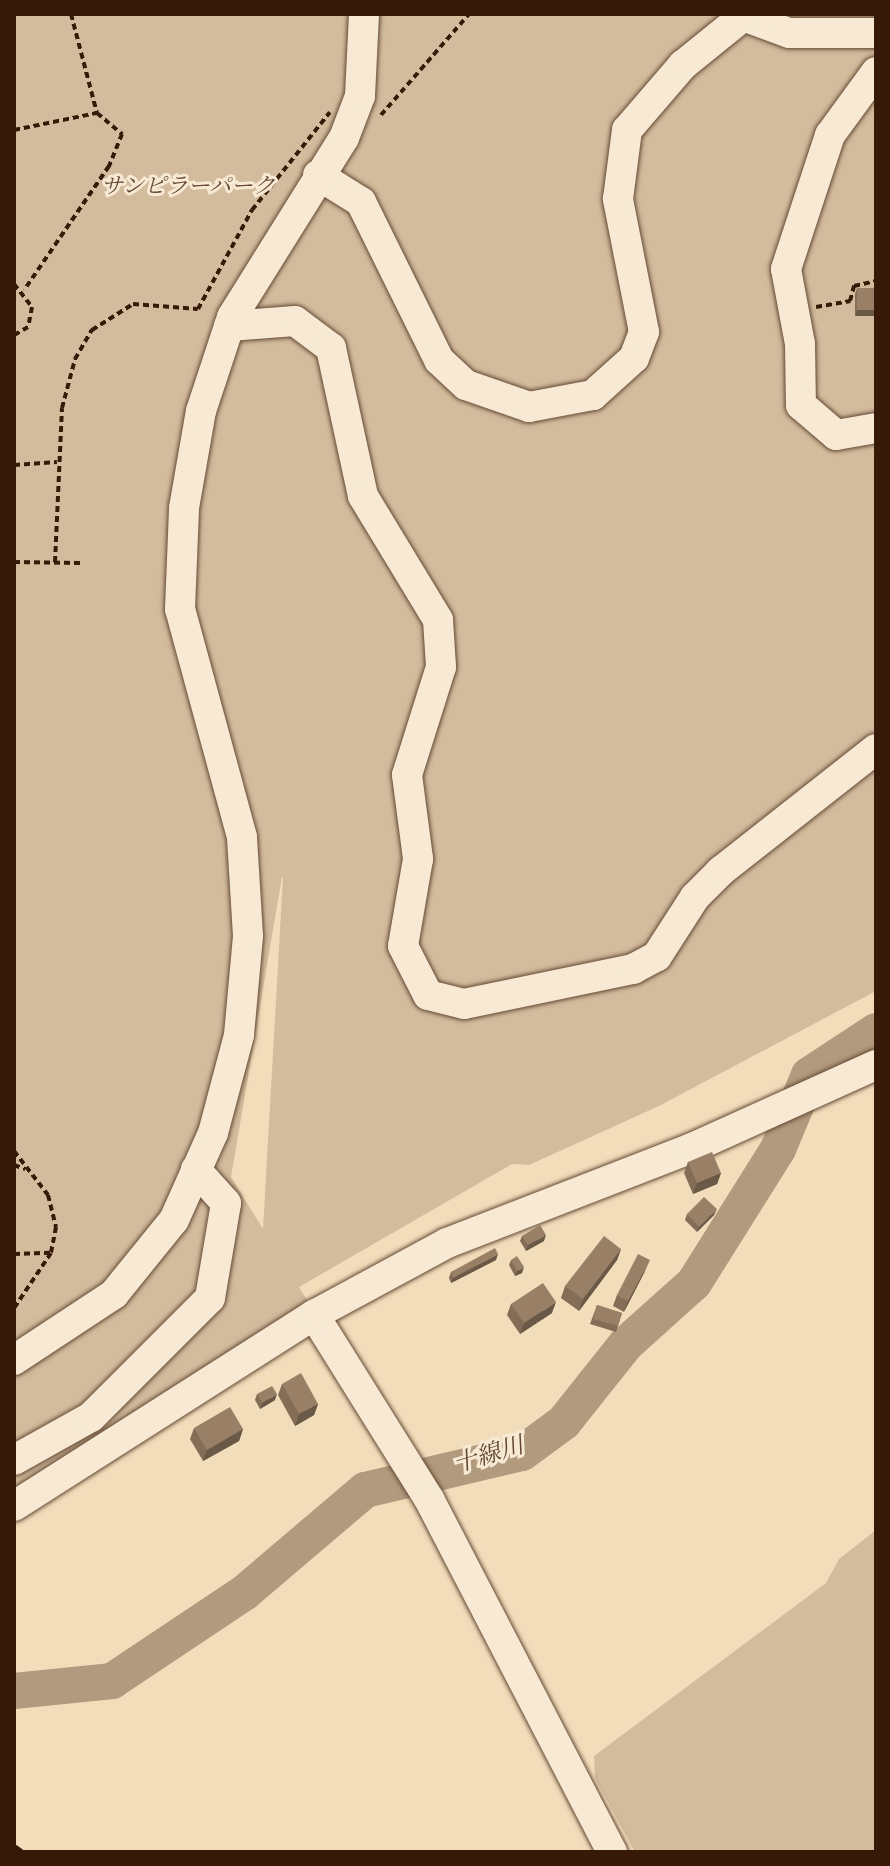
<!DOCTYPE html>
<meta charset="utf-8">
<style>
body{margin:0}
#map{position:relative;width:890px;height:1866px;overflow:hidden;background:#f2ddbb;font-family:Vollkorn,"Noto Serif JP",serif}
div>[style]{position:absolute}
.green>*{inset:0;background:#d2bc9d}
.river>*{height:36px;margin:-18px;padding:0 18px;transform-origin:18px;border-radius:18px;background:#b29a7e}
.path>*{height:4px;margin-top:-2px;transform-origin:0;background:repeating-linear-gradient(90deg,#371908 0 6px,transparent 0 10px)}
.roads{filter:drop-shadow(0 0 2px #664a35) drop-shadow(0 0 2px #664a35)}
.minor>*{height:30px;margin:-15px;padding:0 15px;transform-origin:15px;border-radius:15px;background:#f7e9d3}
.rail>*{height:6px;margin-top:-3px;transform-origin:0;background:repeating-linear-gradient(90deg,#371908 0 14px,transparent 0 28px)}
.wall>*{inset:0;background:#836d57}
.shaded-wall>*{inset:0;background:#6a5947}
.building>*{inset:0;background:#987f65}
span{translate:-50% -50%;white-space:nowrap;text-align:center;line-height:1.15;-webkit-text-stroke:6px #f7e9d3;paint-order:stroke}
.park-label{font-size:22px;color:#664a35;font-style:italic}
.water-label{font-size:24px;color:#624631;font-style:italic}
.frame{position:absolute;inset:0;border:16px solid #371908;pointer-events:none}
</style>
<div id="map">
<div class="green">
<div style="clip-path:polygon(evenodd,14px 14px,876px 14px,876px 991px,659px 1106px,529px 1165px,512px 1164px,299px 1287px,311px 1307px,14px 1490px,14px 14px,282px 877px,283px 877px,263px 1229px,231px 1177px,282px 877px)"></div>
<div style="clip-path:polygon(876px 1530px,876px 1852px,635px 1852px,595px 1778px,594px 1756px,826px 1583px,839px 1559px)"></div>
</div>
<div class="river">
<div style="left:14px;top:1691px;width:99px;rotate:-5.8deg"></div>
<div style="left:112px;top:1681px;width:159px;rotate:-33.7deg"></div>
<div style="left:244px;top:1593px;width:159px;rotate:-40.4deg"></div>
<div style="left:365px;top:1490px;width:161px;rotate:-13.3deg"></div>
<div style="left:522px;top:1453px;width:52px;rotate:-36.4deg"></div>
<div style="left:564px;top:1422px;width:100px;rotate:-51.5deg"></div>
<div style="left:626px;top:1344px;width:91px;rotate:-41.9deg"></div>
<div style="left:694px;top:1283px;width:158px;rotate:-57.9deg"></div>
<div style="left:778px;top:1149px;width:80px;rotate:-67.3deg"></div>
<div style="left:809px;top:1075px;width:80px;rotate:-33.3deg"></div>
</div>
<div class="path">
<div style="left:71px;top:14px;width:102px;rotate:75.3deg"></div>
<div style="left:381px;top:115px;width:134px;rotate:-48.9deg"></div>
<div style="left:14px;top:130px;width:85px;rotate:-11.6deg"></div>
<div style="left:97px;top:113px;width:33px;rotate:40deg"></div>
<div style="left:122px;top:134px;width:35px;rotate:112deg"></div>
<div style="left:109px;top:166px;width:150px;rotate:124.4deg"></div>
<div style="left:14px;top:284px;width:29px;rotate:52deg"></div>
<div style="left:32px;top:307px;width:20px;rotate:101deg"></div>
<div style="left:28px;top:327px;width:16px;rotate:150deg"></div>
<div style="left:816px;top:307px;width:35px;rotate:-10deg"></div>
<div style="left:850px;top:301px;width:16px;rotate:-75deg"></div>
<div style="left:854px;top:286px;width:23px;rotate:-13deg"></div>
<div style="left:14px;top:465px;width:43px;rotate:-4deg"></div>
<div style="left:14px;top:562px;width:66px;rotate:0.9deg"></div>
<div style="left:55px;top:562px;width:154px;rotate:-87.4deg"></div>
<div style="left:62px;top:408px;width:51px;rotate:-75.1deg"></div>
<div style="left:75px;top:359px;width:34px;rotate:-60deg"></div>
<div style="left:92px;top:330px;width:49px;rotate:-32.4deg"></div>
<div style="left:133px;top:304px;width:65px;rotate:4.4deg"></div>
<div style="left:198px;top:309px;width:113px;rotate:-61.4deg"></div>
<div style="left:252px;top:210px;width:125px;rotate:-51.5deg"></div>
<div style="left:14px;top:1151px;width:56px;rotate:52.3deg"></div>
<div style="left:48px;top:1195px;width:33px;rotate:76deg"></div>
<div style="left:56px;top:1227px;width:26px;rotate:101deg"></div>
<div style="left:51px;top:1253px;width:66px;rotate:123.9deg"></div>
<div style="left:14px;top:1165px;width:12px;rotate:20deg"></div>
<div style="left:14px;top:1254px;width:37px;rotate:-2deg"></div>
</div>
<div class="roads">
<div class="minor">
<div style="left:743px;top:16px;width:49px;rotate:20.3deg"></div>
<div style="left:789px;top:33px;width:87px"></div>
<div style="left:876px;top:72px;width:78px;rotate:126.1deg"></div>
<div style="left:830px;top:135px;width:141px;rotate:108.2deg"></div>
<div style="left:786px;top:269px;width:76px;rotate:79.4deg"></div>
<div style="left:800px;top:344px;width:61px;rotate:89.1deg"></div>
<div style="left:801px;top:405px;width:46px;rotate:40.6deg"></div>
<div style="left:836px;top:435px;width:41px;rotate:-9.9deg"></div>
<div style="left:318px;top:175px;width:51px;rotate:32.1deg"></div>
<div style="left:361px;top:202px;width:176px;rotate:63.7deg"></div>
<div style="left:439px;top:360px;width:37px;rotate:43deg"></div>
<div style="left:466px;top:385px;width:67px;rotate:19.2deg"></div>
<div style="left:529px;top:407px;width:65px;rotate:-10.6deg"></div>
<div style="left:593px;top:395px;width:55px;rotate:-42.1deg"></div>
<div style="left:634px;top:358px;width:28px;rotate:-69deg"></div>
<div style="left:644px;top:332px;width:136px;rotate:-101.1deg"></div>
<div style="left:618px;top:199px;width:70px;rotate:-82.6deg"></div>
<div style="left:627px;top:130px;width:86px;rotate:-49.3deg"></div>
<div style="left:683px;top:65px;width:81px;rotate:-39deg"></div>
<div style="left:229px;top:326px;width:66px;rotate:-4.3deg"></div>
<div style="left:295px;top:321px;width:45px;rotate:36.9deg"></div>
<div style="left:331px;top:348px;width:151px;rotate:77.8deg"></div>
<div style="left:363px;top:496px;width:145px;rotate:58.8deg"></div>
<div style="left:438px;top:620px;width:47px;rotate:86.3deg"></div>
<div style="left:441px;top:667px;width:113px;rotate:107.5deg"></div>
<div style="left:407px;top:775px;width:85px;rotate:82.5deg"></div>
<div style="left:418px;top:859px;width:88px;rotate:99.8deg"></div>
<div style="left:403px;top:946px;width:55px;rotate:63deg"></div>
<div style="left:428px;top:995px;width:37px;rotate:14deg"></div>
<div style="left:464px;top:1004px;width:173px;rotate:-11.7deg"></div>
<div style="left:633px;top:969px;width:27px;rotate:-28deg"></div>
<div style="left:657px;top:956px;width:70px;rotate:-57.2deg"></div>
<div style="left:695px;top:897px;width:37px;rotate:-45deg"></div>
<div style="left:721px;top:871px;width:197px;rotate:-38.2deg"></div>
<div style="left:314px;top:1315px;width:217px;rotate:58deg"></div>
<div style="left:429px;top:1499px;width:398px;rotate:62.6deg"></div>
<div style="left:14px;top:1360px;width:120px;rotate:-33.4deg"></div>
<div style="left:114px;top:1294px;width:95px;rotate:-51deg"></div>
<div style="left:174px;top:1220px;width:95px;rotate:-65.9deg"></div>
<div style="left:213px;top:1133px;width:101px;rotate:-75.1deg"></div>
<div style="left:239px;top:1035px;width:99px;rotate:-84.8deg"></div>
<div style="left:248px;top:936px;width:99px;rotate:-93.5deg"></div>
<div style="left:242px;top:837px;width:236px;rotate:-105.2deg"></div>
<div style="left:180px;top:609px;width:101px;rotate:-87.7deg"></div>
<div style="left:184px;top:508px;width:98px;rotate:-80.1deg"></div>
<div style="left:201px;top:411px;width:99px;rotate:-71.7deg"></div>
<div style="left:232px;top:317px;width:211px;rotate:-58deg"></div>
<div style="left:344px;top:138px;width:45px;rotate:-69.1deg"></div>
<div style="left:360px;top:96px;width:82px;rotate:-87.2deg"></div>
<div style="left:14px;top:1460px;width:88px;rotate:-29.2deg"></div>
<div style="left:91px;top:1417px;width:168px;rotate:-45deg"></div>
<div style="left:210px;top:1298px;width:96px;rotate:-80.4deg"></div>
<div style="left:226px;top:1203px;width:45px;rotate:-132.3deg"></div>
<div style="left:14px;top:1506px;width:356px;rotate:-32.5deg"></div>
<div style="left:314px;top:1315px;width:151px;rotate:-28.4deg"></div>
<div style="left:447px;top:1243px;width:263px;rotate:-21.2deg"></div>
<div style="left:692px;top:1148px;width:202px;rotate:-24.3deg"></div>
</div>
</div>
<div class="rail">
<div style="left:14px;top:1847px;width:9px;rotate:36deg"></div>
</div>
<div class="wall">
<div style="clip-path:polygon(857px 288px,876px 288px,855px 316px,855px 294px)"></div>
<div style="clip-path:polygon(688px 1162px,721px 1173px,717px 1184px,693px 1194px,684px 1173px)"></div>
<div style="clip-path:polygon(687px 1214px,714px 1215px,697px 1232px,685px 1220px)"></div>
<div style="clip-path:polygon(522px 1236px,544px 1241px,526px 1251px,520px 1241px)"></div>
<div style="clip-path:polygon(621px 1249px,617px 1260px,579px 1311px,561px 1298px,565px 1286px)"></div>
<div style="clip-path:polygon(496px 1260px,451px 1283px,449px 1278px,451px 1272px)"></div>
<div style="clip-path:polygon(511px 1260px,522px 1273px,515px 1276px,509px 1265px)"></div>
<div style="clip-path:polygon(645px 1271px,624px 1312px,613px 1306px,617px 1295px)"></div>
<div style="clip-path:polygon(511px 1304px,552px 1313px,520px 1334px,507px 1315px)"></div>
<div style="clip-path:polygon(597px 1305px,622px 1313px,616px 1332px,590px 1324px)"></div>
<div style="clip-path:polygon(282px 1384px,318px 1404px,314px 1415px,295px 1426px,278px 1395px)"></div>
<div style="clip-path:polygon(257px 1394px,275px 1400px,260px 1409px,255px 1400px)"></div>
<div style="clip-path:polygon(194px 1428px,243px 1429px,239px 1441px,203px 1461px,190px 1439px)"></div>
</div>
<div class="shaded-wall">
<div style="clip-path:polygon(857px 310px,876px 310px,876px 316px,855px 316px)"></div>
<div style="clip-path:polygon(721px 1173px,717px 1184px,693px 1194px,697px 1183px)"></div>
<div style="clip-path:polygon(717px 1209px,714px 1215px,697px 1232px,699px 1227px)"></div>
<div style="clip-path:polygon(546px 1235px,544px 1241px,526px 1251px,528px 1245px)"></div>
<div style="clip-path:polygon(621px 1249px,617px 1260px,579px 1311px,583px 1299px)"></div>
<div style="clip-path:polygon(498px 1254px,496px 1260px,451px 1283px,453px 1278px)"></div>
<div style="clip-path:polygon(650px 1260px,645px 1271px,624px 1312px,628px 1301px)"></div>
<div style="clip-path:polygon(524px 1267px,522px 1273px,515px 1276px,517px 1271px)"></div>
<div style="clip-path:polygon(556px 1302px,552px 1313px,520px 1334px,524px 1323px)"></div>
<div style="clip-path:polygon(277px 1394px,275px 1400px,260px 1409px,262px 1403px)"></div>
<div style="clip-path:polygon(318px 1404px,314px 1415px,295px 1426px,299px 1414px)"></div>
<div style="clip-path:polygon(243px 1429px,239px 1441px,203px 1461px,207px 1450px)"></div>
</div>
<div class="building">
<div style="clip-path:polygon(857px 288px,876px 288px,876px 310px,857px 310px)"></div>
<div style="clip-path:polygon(712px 1152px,721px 1173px,697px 1183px,688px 1162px)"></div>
<div style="clip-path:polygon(704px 1197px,717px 1209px,699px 1227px,687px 1214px)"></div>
<div style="clip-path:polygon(540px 1225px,546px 1235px,528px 1245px,522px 1236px)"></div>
<div style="clip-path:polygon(604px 1236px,621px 1249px,583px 1299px,565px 1286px)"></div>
<div style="clip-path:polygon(495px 1248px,498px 1254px,453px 1278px,451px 1272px)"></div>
<div style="clip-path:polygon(638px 1254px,650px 1260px,628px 1301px,617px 1295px)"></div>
<div style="clip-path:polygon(517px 1256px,524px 1267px,517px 1271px,511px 1260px)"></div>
<div style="clip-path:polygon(543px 1283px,556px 1302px,524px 1323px,511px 1304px)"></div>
<div style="clip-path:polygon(597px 1305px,622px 1313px,618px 1326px,593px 1319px)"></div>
<div style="clip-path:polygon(301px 1373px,318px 1404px,299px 1414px,282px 1384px)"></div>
<div style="clip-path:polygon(272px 1386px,277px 1394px,262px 1403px,257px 1394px)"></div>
<div style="clip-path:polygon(230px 1407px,243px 1429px,207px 1450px,194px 1428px)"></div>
</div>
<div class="park-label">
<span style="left:188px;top:188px">サンピラーパーク</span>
</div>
<div class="water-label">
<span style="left:489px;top:1457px;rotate:-17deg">十線川</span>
</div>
<div class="frame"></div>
</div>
